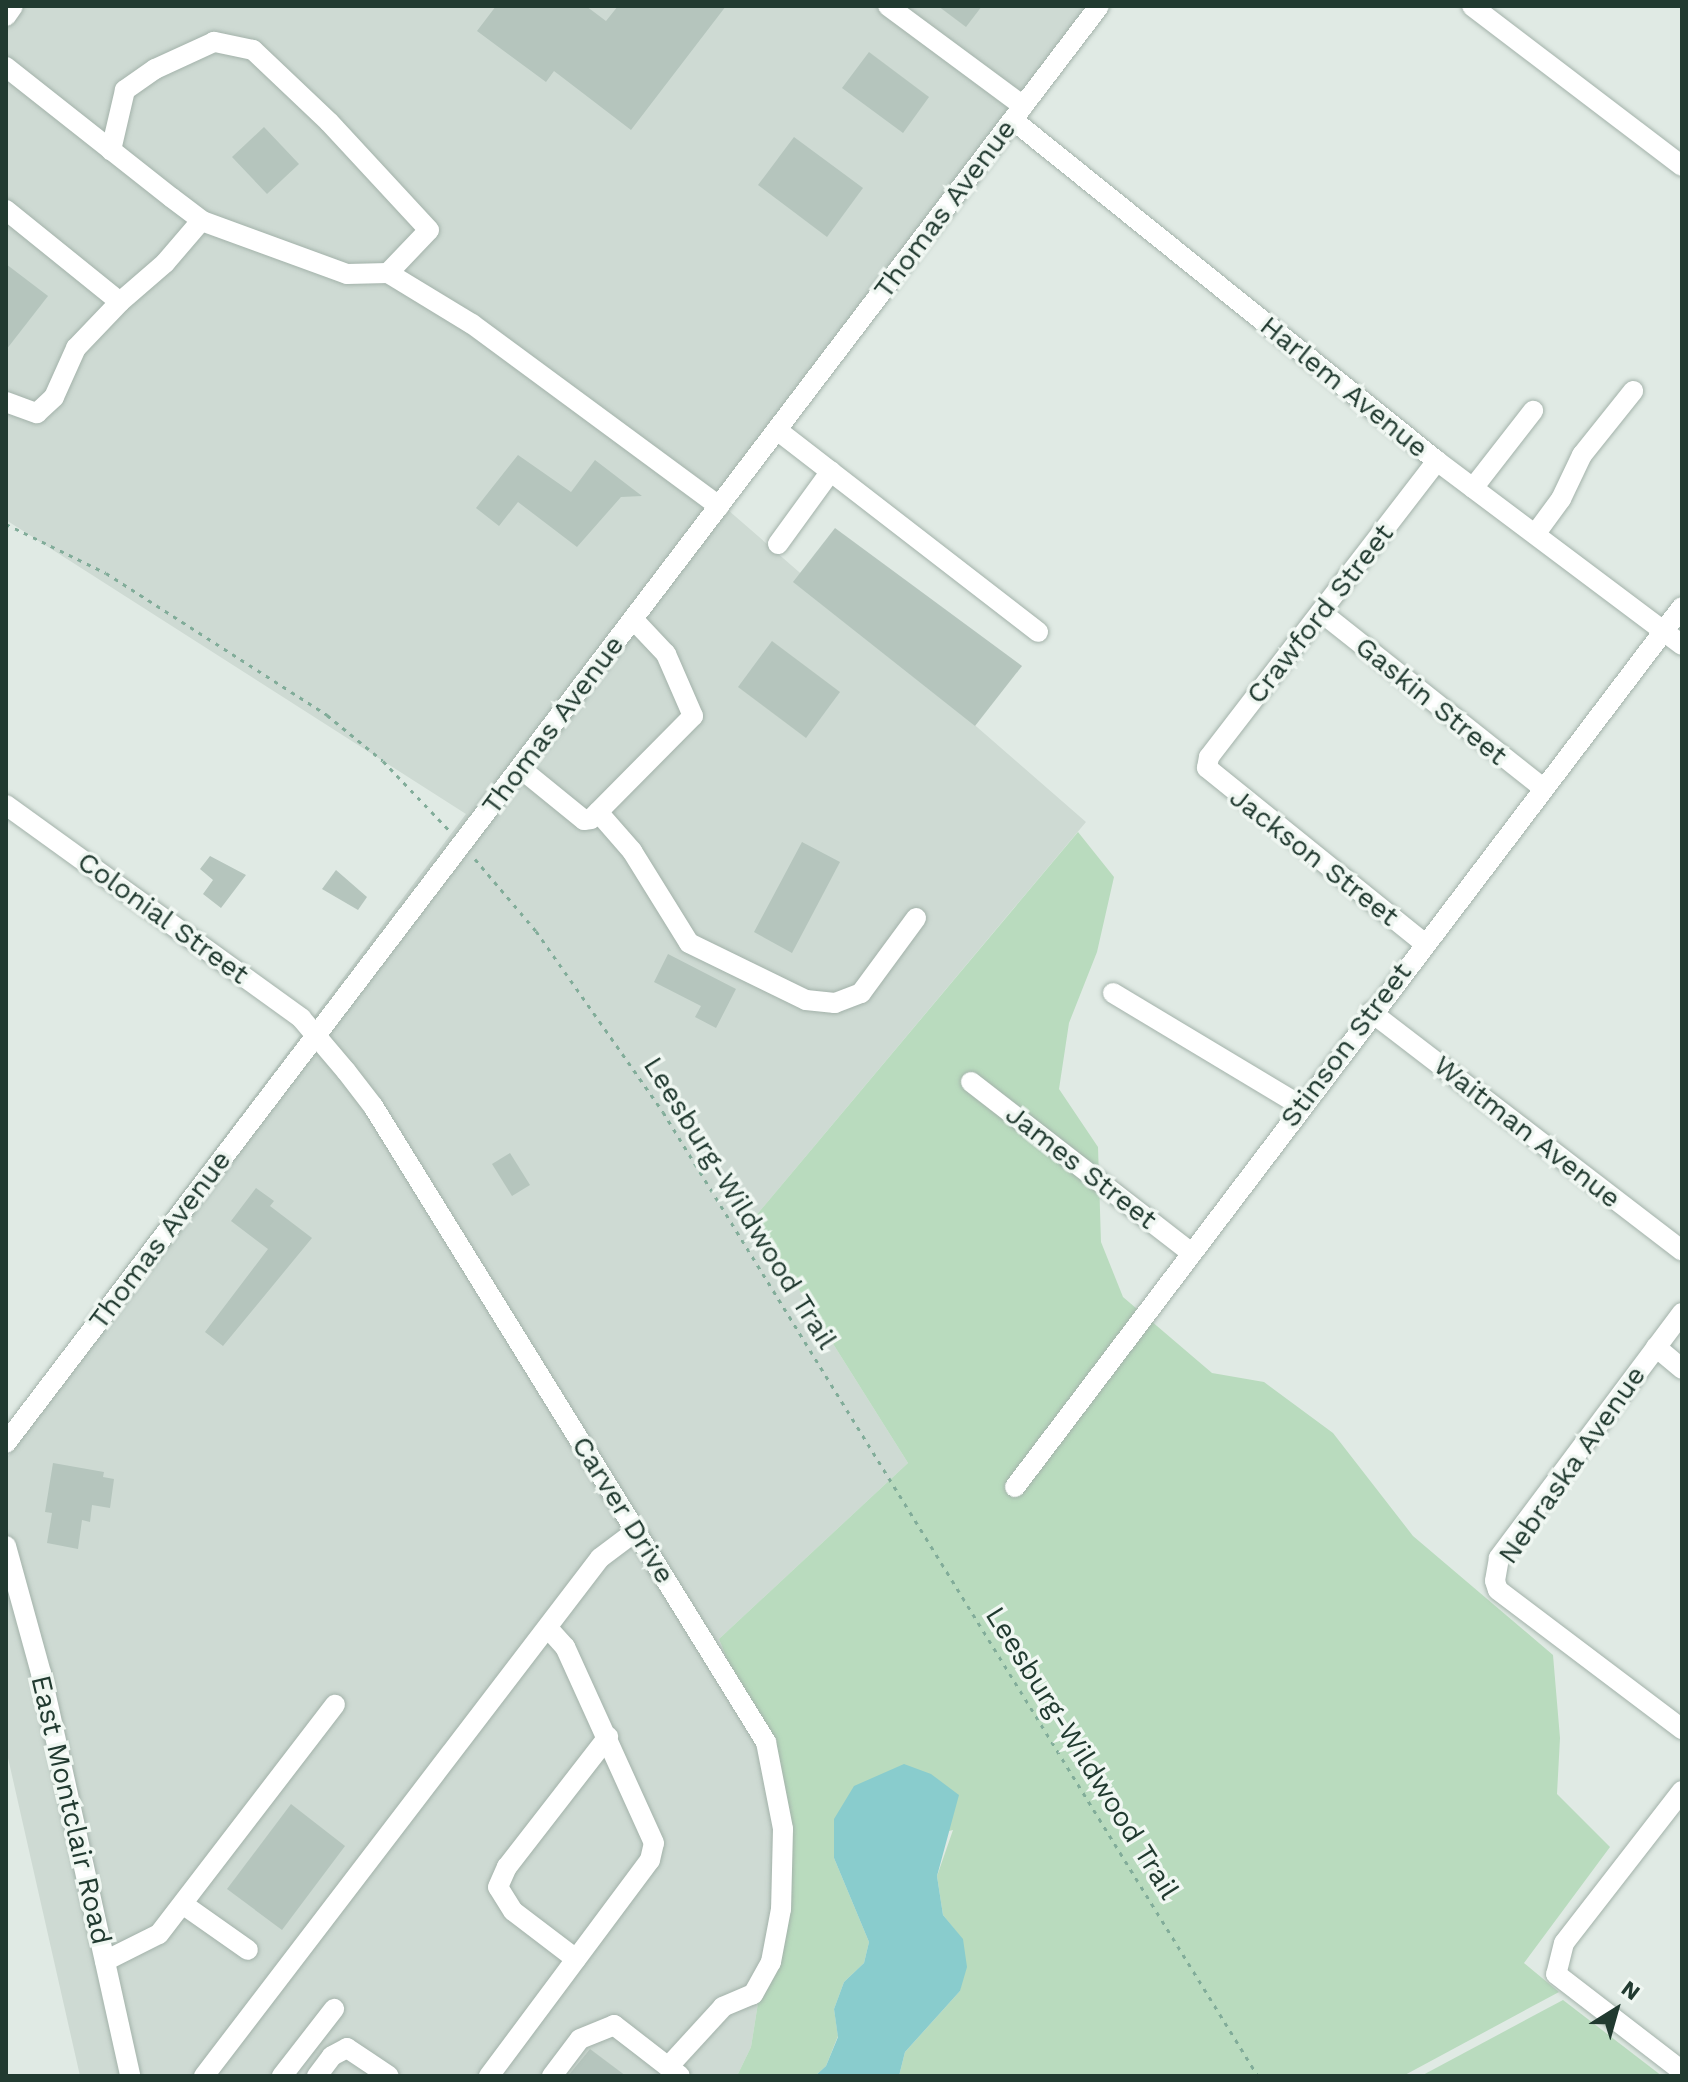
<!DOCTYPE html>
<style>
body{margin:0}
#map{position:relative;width:1688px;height:2082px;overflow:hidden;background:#e0eae4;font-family:"Work Sans",sans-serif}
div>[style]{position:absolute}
.built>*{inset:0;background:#cedad3}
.green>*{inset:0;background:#b9dbbe}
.water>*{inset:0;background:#89cccd}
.building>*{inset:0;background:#b5c5bd}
.path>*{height:3px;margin-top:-1.5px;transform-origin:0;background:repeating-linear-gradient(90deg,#81ac99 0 4px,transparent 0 10px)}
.roads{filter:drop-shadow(0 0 2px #a3b2aa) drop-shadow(0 0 2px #a3b2aa)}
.minor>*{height:20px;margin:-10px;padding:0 10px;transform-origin:10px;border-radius:10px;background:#fff}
span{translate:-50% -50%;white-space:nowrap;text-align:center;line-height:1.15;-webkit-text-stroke:7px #f0f7f2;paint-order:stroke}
.street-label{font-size:28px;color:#213a30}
.frame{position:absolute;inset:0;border:8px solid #213a30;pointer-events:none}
.north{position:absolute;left:1576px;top:1970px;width:80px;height:80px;-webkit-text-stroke:6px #f0f7f2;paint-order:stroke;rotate:37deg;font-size:22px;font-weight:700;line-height:32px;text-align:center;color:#213a30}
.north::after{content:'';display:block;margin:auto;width:28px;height:36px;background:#213a30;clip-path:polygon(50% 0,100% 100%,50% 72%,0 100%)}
</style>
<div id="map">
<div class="built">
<div style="clip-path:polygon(6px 6px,1088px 6px,6px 1427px,466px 814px,6px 520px)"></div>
<div style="clip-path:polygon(728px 510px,1086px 822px,754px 1218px,908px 1463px,719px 1639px,772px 1771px,776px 1890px,751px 2047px,737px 2076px,80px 2076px,6px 1749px,6px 1459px)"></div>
</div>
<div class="green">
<div style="clip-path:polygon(1078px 832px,1114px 877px,1097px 952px,1069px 1023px,1059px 1089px,1098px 1147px,1101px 1242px,1123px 1297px,1212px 1373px,1264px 1382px,1333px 1433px,1413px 1536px,1553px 1655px,1560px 1738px,1557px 1794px,1610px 1847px,1524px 1963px,1559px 1992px,1403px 2076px,899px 2076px,905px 2052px,960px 1991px,963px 1940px,943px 1915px,937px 1876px,953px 1830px,834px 1858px,869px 1942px,864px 1963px,844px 1982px,834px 2009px,838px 2036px,826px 2066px,815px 2076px,737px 2076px,751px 2047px,776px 1890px,772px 1771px,719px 1639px,908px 1463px,754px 1218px)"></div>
<div style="clip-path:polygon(1563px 2000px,1662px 2076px,1421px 2076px)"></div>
</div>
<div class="water">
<div style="clip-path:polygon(904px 1764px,931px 1774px,959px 1795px,937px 1876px,943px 1915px,963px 1939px,967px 1967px,960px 1991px,905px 2052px,899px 2076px,815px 2076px,826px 2066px,838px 2037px,834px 2009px,844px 1982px,864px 1963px,869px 1942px,834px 1858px,834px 1819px,854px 1786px)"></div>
</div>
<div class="building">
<div style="clip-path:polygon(496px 6px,586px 6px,606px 21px,618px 6px,726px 6px,631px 130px,554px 71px,546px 82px,477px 31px)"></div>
<div style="clip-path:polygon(938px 6px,982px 6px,966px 27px)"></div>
<div style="clip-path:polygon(869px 52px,929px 97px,903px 133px,842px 88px)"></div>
<div style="clip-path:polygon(264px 127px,299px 164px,267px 194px,232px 157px)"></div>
<div style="clip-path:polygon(794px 137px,863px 188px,827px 237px,758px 185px)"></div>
<div style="clip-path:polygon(6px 264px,48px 296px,6px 350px)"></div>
<div style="clip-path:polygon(518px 455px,571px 492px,595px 460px,642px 496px,621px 497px,577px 547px,518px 502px,499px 526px,476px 508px)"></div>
<div style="clip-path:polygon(835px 528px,1022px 666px,975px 726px,793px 582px)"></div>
<div style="clip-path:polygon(772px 641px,840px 692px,806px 738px,738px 687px)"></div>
<div style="clip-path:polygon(802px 842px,840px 862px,792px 953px,754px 932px)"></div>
<div style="clip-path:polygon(210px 856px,246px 875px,221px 908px,203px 894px,213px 880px,200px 869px)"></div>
<div style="clip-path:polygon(336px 870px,367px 897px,358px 910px,322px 889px)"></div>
<div style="clip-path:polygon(668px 954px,736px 989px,716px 1028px,695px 1017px,701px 1006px,654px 982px)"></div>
<div style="clip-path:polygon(510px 1153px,530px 1185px,512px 1196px,492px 1164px)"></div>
<div style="clip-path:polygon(256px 1188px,274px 1201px,270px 1206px,312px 1238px,223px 1346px,205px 1332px,268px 1249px,231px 1221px)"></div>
<div style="clip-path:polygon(53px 1463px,104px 1472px,103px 1477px,114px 1479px,110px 1508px,92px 1505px,90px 1522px,82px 1520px,78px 1549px,47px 1543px,52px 1513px,45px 1512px)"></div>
<div style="clip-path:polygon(291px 1804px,345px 1846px,282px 1930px,227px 1889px)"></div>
<div style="clip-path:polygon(590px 2049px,626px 2076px,568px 2076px)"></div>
</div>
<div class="path">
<div style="left:6px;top:524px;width:111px;rotate:26.1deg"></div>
<div style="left:106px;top:573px;width:263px;rotate:32.7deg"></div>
<div style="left:327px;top:715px;width:72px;rotate:39.4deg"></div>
<div style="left:383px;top:761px;width:95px;rotate:46.3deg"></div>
<div style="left:475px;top:859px;width:94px;rotate:49.7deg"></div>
<div style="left:536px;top:931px;width:221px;rotate:54.9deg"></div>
<div style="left:663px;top:1112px;width:1133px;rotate:58.32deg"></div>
</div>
<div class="roads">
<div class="minor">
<div style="left:888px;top:6px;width:168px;rotate:36.5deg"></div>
<div style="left:1472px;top:6px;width:264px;rotate:37.3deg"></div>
<div style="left:6px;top:16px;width:12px;rotate:-55deg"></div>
<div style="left:6px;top:67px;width:211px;rotate:38.3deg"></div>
<div style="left:172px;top:198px;width:38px;rotate:37deg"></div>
<div style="left:202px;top:221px;width:154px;rotate:20.1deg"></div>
<div style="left:347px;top:274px;width:41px;rotate:-1.4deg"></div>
<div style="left:388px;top:273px;width:59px;rotate:-46.4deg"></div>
<div style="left:429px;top:230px;width:147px;rotate:-132.8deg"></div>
<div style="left:329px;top:122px;width:105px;rotate:-136.5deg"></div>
<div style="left:253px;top:50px;width:40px;rotate:-168deg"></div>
<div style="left:214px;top:42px;width:65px;rotate:155.4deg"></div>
<div style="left:155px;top:69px;width:37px;rotate:145deg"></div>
<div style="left:125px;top:90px;width:62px;rotate:103.1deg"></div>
<div style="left:1013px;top:120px;width:544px;rotate:38.81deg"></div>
<div style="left:1437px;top:461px;width:306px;rotate:36.9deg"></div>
<div style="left:6px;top:210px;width:146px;rotate:38.9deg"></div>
<div style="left:120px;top:302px;width:60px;rotate:-40.9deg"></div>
<div style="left:165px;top:263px;width:55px;rotate:-49.4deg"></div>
<div style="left:388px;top:273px;width:98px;rotate:31.3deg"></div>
<div style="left:472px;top:324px;width:307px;rotate:36.4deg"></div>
<div style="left:6px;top:402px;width:33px;rotate:20deg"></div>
<div style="left:37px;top:413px;width:23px;rotate:-43deg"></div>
<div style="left:54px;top:397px;width:54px;rotate:-65.8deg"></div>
<div style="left:76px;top:348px;width:64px;rotate:-46.3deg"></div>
<div style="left:777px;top:430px;width:330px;rotate:37.7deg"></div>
<div style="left:1473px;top:488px;width:98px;rotate:-52.1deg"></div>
<div style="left:1536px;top:533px;width:42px;rotate:-53.7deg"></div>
<div style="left:1561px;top:499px;width:49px;rotate:-64.5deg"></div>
<div style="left:1582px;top:455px;width:82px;rotate:-51.4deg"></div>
<div style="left:778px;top:544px;width:90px;rotate:-54deg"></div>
<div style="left:1321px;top:612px;width:283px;rotate:38.4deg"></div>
<div style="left:520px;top:768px;width:82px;rotate:39.1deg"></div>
<div style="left:584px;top:820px;width:7px;rotate:-8deg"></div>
<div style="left:591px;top:819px;width:145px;rotate:-45.3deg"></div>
<div style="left:693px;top:716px;width:68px;rotate:-113.5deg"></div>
<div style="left:666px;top:654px;width:48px;rotate:-133.3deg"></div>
<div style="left:6px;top:805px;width:364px;rotate:35.8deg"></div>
<div style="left:301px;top:1018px;width:70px;rotate:49.7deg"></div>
<div style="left:346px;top:1071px;width:44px;rotate:52.4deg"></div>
<div style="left:373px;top:1106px;width:748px;rotate:58.29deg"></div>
<div style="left:766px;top:1742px;width:89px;rotate:78.9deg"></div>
<div style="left:783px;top:1829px;width:80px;rotate:91.4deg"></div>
<div style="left:781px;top:1909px;width:54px;rotate:100.7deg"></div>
<div style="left:771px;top:1962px;width:37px;rotate:119deg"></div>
<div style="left:753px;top:1994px;width:33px;rotate:157deg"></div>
<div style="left:723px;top:2007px;width:81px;rotate:132.5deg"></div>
<div style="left:598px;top:812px;width:52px;rotate:48.9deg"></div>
<div style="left:632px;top:851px;width:108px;rotate:58.2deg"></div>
<div style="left:689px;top:943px;width:130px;rotate:26deg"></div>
<div style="left:806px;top:1000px;width:29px;rotate:6deg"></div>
<div style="left:835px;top:1003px;width:28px;rotate:-21deg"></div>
<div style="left:861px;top:993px;width:93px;rotate:-53.7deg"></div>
<div style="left:1424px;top:943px;width:279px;rotate:-141.1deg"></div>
<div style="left:1207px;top:768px;width:11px;rotate:-80deg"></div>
<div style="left:1209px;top:757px;width:374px;rotate:-52.4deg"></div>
<div style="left:1113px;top:993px;width:219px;rotate:31deg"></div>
<div style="left:1371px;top:1012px;width:392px;rotate:37.5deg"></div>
<div style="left:971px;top:1082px;width:277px;rotate:37.8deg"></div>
<div style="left:1682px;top:1313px;width:306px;rotate:126.8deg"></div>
<div style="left:1499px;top:1558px;width:23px;rotate:100deg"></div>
<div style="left:1495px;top:1581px;width:9px;rotate:72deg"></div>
<div style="left:1498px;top:1590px;width:231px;rotate:37.1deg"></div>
<div style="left:1656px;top:1347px;width:34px;rotate:40deg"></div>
<div style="left:6px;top:1443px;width:1805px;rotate:-52.74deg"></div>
<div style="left:1015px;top:1487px;width:1104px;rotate:-52.84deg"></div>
<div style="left:6px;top:1546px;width:132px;rotate:74.6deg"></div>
<div style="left:41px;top:1673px;width:413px;rotate:77.5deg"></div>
<div style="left:1682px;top:1791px;width:192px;rotate:127.8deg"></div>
<div style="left:1564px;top:1943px;width:32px;rotate:104deg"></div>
<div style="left:1556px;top:1974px;width:159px;rotate:37.6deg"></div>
<div style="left:184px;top:1905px;width:78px;rotate:35.1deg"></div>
<div style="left:576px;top:1959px;width:79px;rotate:-142.7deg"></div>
<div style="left:513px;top:1911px;width:28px;rotate:-122deg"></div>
<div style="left:498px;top:1887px;width:22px;rotate:-66deg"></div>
<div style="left:507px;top:1867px;width:165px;rotate:-52.2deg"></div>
<div style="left:105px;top:1961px;width:60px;rotate:-26.6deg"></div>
<div style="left:159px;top:1934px;width:289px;rotate:-52.5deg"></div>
<div style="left:204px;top:2076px;width:652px;rotate:-52.6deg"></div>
<div style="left:600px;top:1558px;width:45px;rotate:-36.9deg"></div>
<div style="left:282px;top:2076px;width:85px;rotate:-52.2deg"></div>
<div style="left:317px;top:2076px;width:25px;rotate:-53deg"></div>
<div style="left:332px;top:2056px;width:17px;rotate:-28deg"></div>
<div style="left:347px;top:2048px;width:50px;rotate:33.7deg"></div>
<div style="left:489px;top:2076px;width:269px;rotate:-53.3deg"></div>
<div style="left:650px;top:1860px;width:17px;rotate:-77deg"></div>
<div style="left:654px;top:1843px;width:215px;rotate:-114.4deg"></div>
<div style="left:565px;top:1647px;width:24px;rotate:-132deg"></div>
<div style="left:552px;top:2076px;width:46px;rotate:-52.9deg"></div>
<div style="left:580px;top:2039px;width:37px;rotate:-22deg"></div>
<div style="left:614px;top:2025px;width:83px;rotate:37.7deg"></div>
</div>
</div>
<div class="street-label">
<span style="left:945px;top:209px;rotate:-53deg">Thomas Avenue</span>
<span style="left:1344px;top:387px;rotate:39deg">Harlem Avenue</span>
<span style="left:1320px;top:614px;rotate:-52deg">Crawford Street</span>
<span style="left:1431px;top:701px;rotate:39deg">Gaskin Street</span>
<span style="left:553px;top:725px;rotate:-53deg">Thomas Avenue</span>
<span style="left:1314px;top:857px;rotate:38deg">Jackson Street</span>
<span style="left:163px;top:918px;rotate:36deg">Colonial Street</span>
<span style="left:1346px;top:1045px;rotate:-53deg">Stinson Street</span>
<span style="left:1527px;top:1132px;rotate:38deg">Waitman Avenue</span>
<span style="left:1081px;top:1167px;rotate:38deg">James Street</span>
<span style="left:740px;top:1203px;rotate:58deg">Leesburg-Wildwood Trail</span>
<span style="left:160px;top:1240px;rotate:-53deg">Thomas Avenue</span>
<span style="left:1572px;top:1465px;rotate:-55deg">Nebraska Avenue</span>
<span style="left:623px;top:1510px;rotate:58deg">Carver Drive</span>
<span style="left:1082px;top:1753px;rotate:58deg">Leesburg-Wildwood Trail</span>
<span style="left:71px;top:1810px;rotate:77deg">East Montclair Road</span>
</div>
<div class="frame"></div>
<div class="north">N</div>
</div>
